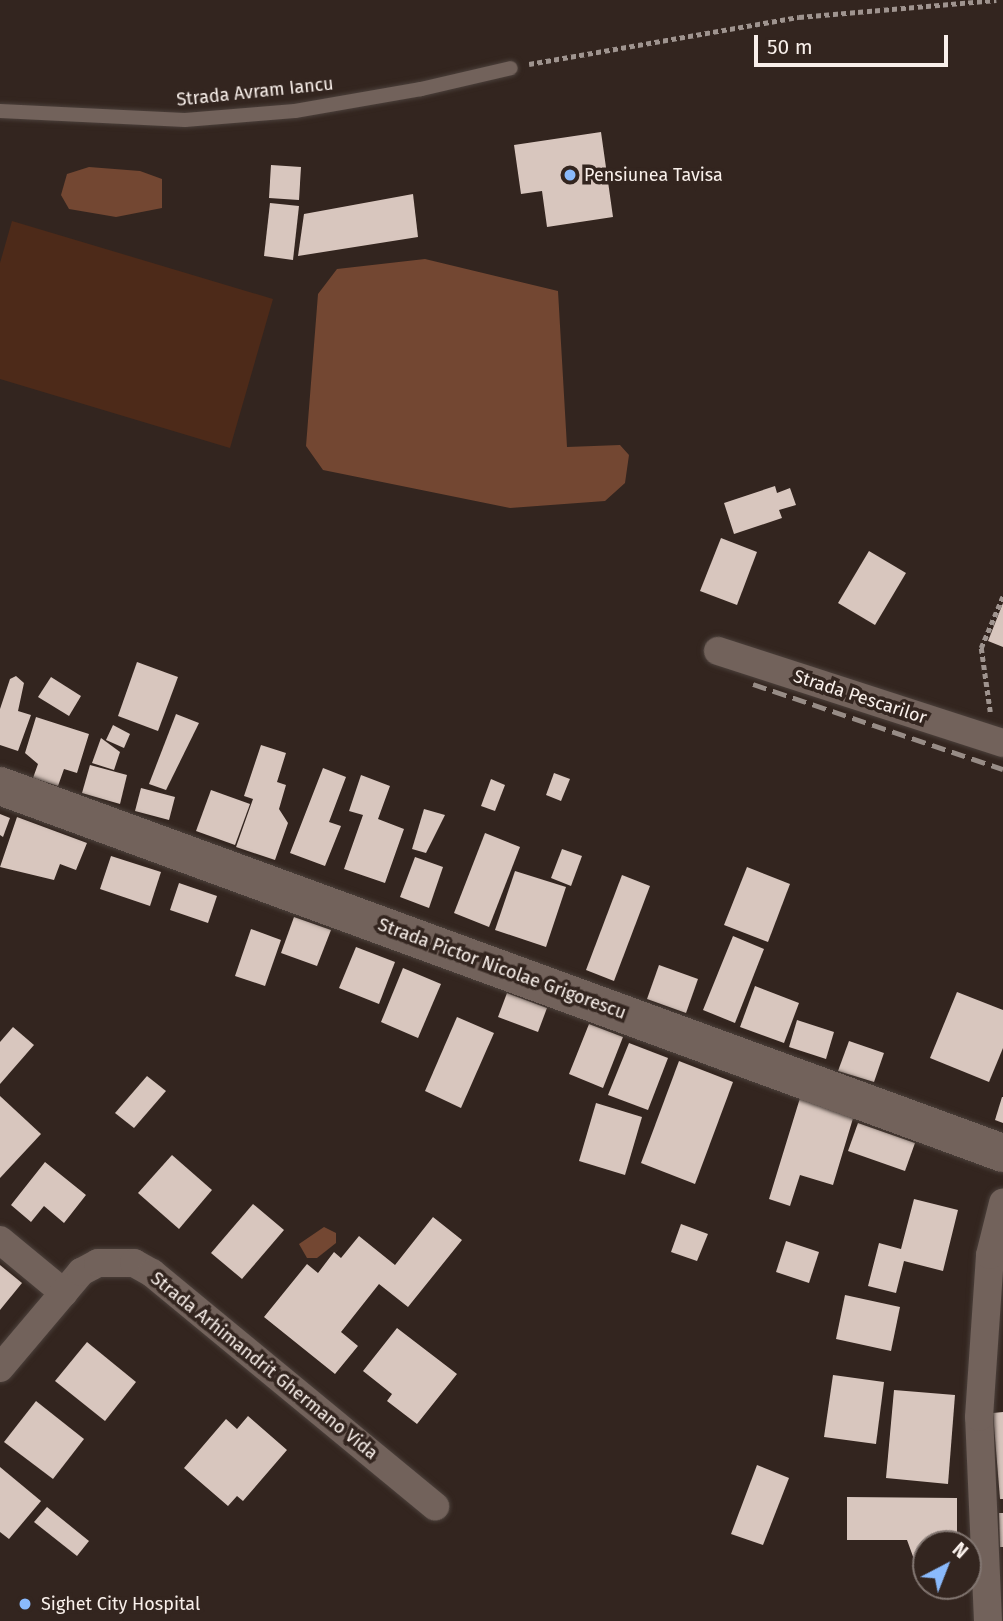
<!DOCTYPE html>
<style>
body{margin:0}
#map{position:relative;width:1003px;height:1621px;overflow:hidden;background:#33251f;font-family:"Fira Sans",sans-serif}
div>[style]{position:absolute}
.green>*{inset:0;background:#4d2a19}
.water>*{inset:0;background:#734732}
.building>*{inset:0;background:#d8c6be}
.path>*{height:4.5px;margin-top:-2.25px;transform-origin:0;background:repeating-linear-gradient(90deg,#9f948f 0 5px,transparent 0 8.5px)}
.roads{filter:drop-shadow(0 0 2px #4b403b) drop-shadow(0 0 2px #4b403b)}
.lane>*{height:14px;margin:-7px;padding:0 7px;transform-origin:7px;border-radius:7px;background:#72625b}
.street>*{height:28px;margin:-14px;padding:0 14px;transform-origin:14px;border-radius:14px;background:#72625b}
.secondary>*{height:38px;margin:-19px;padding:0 19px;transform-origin:19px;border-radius:19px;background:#72625b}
.rail>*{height:5px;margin-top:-2.5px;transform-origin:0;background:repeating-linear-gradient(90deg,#978c86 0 14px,transparent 0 21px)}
.dots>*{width:19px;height:19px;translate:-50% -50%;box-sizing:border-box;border:4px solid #33251f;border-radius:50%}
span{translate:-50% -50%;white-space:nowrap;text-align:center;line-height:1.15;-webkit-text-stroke:7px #33251f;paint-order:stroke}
.street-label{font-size:18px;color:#f9f0eb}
.poi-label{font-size:18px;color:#f9f0eb}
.left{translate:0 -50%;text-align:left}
.north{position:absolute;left:912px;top:1530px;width:70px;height:70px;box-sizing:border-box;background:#33251f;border:2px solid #827671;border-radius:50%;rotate:42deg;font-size:19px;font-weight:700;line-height:28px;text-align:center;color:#f9f0eb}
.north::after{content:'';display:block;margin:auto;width:24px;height:32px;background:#8abafc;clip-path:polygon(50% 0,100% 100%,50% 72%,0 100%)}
.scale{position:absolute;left:754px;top:35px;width:194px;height:32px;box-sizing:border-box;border:4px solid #f9f0eb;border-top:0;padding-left:9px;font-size:21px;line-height:24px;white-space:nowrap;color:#f9f0eb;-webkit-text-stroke:5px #33251f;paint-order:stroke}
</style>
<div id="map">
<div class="green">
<div style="clip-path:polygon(12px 221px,273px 299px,230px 448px,0 379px,0 263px)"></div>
</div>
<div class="water">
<div style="clip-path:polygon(89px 167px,140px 171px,162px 179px,162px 208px,116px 217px,69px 209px,61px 195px,67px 174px)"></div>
<div style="clip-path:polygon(425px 259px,558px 291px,567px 447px,620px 445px,629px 455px,625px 483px,605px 501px,510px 508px,323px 470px,306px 446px,318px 294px,337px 269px)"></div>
<div style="clip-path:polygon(324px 1227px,336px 1233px,336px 1243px,317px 1258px,307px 1258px,299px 1244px)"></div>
</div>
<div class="building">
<div style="clip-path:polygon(601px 132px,613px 217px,547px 227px,542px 191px,521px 194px,514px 145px)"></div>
<div style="clip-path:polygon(271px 165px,301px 167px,299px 200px,269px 198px)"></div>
<div style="clip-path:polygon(413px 194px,418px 237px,298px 256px,304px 214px)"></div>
<div style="clip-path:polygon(270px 203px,299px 206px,293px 260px,264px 256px)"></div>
<div style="clip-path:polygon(775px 486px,777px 493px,790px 488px,796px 505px,779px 510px,782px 518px,734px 534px,724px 503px)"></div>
<div style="clip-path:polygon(721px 538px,757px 552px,737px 605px,700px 591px)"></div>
<div style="clip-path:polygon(869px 551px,906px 573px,875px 625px,838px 603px)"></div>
<div style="clip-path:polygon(1003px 603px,1003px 647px,988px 641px)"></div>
<div style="clip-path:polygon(137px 662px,178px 677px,158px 731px,118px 716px)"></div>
<div style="clip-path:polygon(16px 676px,24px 683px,18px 711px,31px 715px,18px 751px,0 745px,0 709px,10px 679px)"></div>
<div style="clip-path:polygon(51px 677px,81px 696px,69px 716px,38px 697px)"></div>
<div style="clip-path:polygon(176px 714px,199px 723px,166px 790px,149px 784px)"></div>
<div style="clip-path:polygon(36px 717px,89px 734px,77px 773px,64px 769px,58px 786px,33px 778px,38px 764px,25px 753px)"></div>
<div style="clip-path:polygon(113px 725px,130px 734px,124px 748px,106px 740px)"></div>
<div style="clip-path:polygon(101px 738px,120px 752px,114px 770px,92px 763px)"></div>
<div style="clip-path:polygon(261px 745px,286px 753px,277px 782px,286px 785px,279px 809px,288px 823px,275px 860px,236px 847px,253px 799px,244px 796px)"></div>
<div style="clip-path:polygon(90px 765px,127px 775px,120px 804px,82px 793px)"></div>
<div style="clip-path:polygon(323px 768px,346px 777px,329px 822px,341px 826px,325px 866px,290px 853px)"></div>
<div style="clip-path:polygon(554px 773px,570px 779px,561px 801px,546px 795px)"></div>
<div style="clip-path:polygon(361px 775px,390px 786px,378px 819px,404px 829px,385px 883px,344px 869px,363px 815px,349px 811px)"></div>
<div style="clip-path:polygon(491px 779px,505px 785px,495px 811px,481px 806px)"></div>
<div style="clip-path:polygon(141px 788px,175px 797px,169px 820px,135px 811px)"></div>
<div style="clip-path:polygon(211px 790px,250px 804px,235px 845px,196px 831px)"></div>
<div style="clip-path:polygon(424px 809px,445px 815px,426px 853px,412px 849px)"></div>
<div style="clip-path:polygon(0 814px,10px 818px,3px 837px,0 835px)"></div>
<div style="clip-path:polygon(17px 817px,87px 843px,76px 870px,60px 864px,54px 880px,0 867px)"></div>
<div style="clip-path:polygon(485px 833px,520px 847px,489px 927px,454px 913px)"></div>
<div style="clip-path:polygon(562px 849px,582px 856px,571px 886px,551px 878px)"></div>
<div style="clip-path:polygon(111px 856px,161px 872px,150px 906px,100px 889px)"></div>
<div style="clip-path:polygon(415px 857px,443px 867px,429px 908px,400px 897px)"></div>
<div style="clip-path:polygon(747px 867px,790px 884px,768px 942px,724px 925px)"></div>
<div style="clip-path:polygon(515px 871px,566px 887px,546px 947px,495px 930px)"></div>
<div style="clip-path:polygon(622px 875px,650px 886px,614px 981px,586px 970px)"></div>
<div style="clip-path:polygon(179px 883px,217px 896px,208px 923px,170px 910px)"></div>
<div style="clip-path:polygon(294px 917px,331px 930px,317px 966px,281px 953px)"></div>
<div style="clip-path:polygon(251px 929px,281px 940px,265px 986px,235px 976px)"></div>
<div style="clip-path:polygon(733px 936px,764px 949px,735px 1023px,703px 1010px)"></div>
<div style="clip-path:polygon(356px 947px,395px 962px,379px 1004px,339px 988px)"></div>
<div style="clip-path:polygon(659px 965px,698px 979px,686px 1013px,647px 999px)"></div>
<div style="clip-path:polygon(403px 968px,441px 984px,418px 1038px,381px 1022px)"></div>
<div style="clip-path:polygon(755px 986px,799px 1003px,784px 1043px,740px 1027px)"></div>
<div style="clip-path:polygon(957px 992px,1003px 1010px,1003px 1048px,989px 1082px,930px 1058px)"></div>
<div style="clip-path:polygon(507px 993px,547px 1008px,538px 1032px,498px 1017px)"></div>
<div style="clip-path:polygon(457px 1017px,494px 1033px,461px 1108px,425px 1091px)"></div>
<div style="clip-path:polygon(797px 1020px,834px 1032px,826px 1059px,789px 1047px)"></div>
<div style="clip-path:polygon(589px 1024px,623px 1037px,603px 1088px,569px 1074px)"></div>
<div style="clip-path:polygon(13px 1027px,34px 1045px,0 1084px,0 1042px)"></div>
<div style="clip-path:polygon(849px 1041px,884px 1053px,874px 1082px,838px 1071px)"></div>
<div style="clip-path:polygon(629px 1043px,668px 1058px,648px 1110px,608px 1095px)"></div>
<div style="clip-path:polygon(679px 1061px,733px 1082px,695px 1184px,641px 1163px)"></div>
<div style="clip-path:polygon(147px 1076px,166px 1091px,134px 1128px,115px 1113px)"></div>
<div style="clip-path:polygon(0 1096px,41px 1134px,0 1178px)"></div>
<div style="clip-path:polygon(1002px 1097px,1003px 1097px,1003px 1123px,995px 1120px)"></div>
<div style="clip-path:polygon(800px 1098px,854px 1115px,833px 1185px,800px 1175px,790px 1206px,769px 1199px)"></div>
<div style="clip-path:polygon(596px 1103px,642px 1117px,625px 1175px,579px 1161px)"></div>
<div style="clip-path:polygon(858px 1123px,915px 1143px,905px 1171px,848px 1151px)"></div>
<div style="clip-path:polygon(172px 1155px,212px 1190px,179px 1229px,138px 1193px)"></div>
<div style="clip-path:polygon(45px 1162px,86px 1195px,64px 1223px,44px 1206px,31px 1222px,11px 1205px)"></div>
<div style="clip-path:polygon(914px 1199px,958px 1210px,943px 1271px,904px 1261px,896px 1293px,868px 1286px,879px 1243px,901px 1249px)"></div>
<div style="clip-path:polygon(253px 1204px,284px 1230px,242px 1279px,211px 1253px)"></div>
<div style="clip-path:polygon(433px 1217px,462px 1240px,408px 1307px,379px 1284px,341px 1332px,358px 1346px,335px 1374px,264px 1317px,307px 1264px,318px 1273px,334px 1252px,341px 1258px,359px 1236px,395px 1265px)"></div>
<div style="clip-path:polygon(681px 1224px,708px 1234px,697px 1261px,671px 1252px)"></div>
<div style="clip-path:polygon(786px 1241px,819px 1252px,809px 1283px,776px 1272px)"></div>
<div style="clip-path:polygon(0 1265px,22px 1283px,0 1310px)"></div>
<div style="clip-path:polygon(845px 1295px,900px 1307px,891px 1351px,836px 1339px)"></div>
<div style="clip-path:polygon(397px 1328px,457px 1374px,417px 1424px,387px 1401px,392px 1394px,363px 1371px)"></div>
<div style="clip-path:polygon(87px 1342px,136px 1382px,105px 1421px,55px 1381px)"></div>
<div style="clip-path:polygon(833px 1375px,884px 1382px,876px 1444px,824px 1437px)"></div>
<div style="clip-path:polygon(894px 1390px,955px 1395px,948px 1484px,886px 1478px)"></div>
<div style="clip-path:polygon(36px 1401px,84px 1439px,53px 1479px,4px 1442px)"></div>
<div style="clip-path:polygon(1003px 1412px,1003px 1499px,1000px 1499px,993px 1413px)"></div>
<div style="clip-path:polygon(248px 1416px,287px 1450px,243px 1501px,237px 1496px,228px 1506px,184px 1468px,226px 1419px,237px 1429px)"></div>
<div style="clip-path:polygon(757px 1465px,789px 1478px,763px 1545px,731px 1534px)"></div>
<div style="clip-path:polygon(0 1467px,41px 1501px,9px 1539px,0 1532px)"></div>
<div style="clip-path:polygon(847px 1497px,957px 1498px,957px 1544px,926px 1544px,926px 1562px,915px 1562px,907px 1540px,847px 1540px)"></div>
<div style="clip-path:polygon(47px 1507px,89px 1541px,77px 1556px,34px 1522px)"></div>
<div style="clip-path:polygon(999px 1513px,1003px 1513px,1003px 1547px,1000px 1547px)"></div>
</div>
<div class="path">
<div style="left:529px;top:64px;width:274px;rotate:-9.9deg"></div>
<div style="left:799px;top:17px;width:198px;rotate:-4.9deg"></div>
<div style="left:990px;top:712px;width:65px;rotate:-98deg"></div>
<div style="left:981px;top:648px;width:56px;rotate:-67.1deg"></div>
</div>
<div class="roads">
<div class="lane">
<div style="left:0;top:111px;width:185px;rotate:2.8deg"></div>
<div style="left:185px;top:120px;width:110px;rotate:-4.7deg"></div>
<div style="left:295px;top:111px;width:128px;rotate:-9.9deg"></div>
<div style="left:421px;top:89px;width:92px;rotate:-13.1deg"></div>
</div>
<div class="street">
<div style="left:718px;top:651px;width:299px;rotate:17.9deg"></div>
<div style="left:0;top:1240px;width:83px;rotate:39.6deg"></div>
<div style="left:0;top:1368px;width:126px;rotate:-49.8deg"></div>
<div style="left:81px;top:1272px;width:19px;rotate:-28deg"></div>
<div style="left:98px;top:1263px;width:36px"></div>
<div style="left:134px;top:1263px;width:21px;rotate:29deg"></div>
<div style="left:152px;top:1273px;width:367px;rotate:39.5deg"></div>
<div style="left:988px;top:1621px;width:204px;rotate:-92.5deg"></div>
<div style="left:979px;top:1417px;width:162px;rotate:-86.1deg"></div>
<div style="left:990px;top:1255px;width:54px;rotate:-76deg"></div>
</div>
<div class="secondary">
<div style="left:0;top:786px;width:1068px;rotate:20.1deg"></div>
</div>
</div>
<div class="rail">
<div style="left:753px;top:684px;width:264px;rotate:18.8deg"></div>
</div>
<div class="dots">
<div style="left:570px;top:175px;background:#8abafc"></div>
<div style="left:25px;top:1604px;background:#8abafc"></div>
</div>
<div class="street-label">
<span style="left:255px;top:92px;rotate:-6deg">Strada Avram Iancu</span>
<span style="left:860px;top:697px;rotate:18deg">Strada Pescarilor</span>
<span style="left:502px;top:969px;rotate:20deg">Strada Pictor Nicolae Grigorescu</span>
<span style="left:264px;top:1366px;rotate:39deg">Strada Arhimandrit Ghermano Vida</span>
</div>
<div class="poi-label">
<span class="left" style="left:584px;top:175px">Pensiunea Tavisa</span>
<span class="left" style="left:41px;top:1604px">Sighet City Hospital</span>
</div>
<div class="north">N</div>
<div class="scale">50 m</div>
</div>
